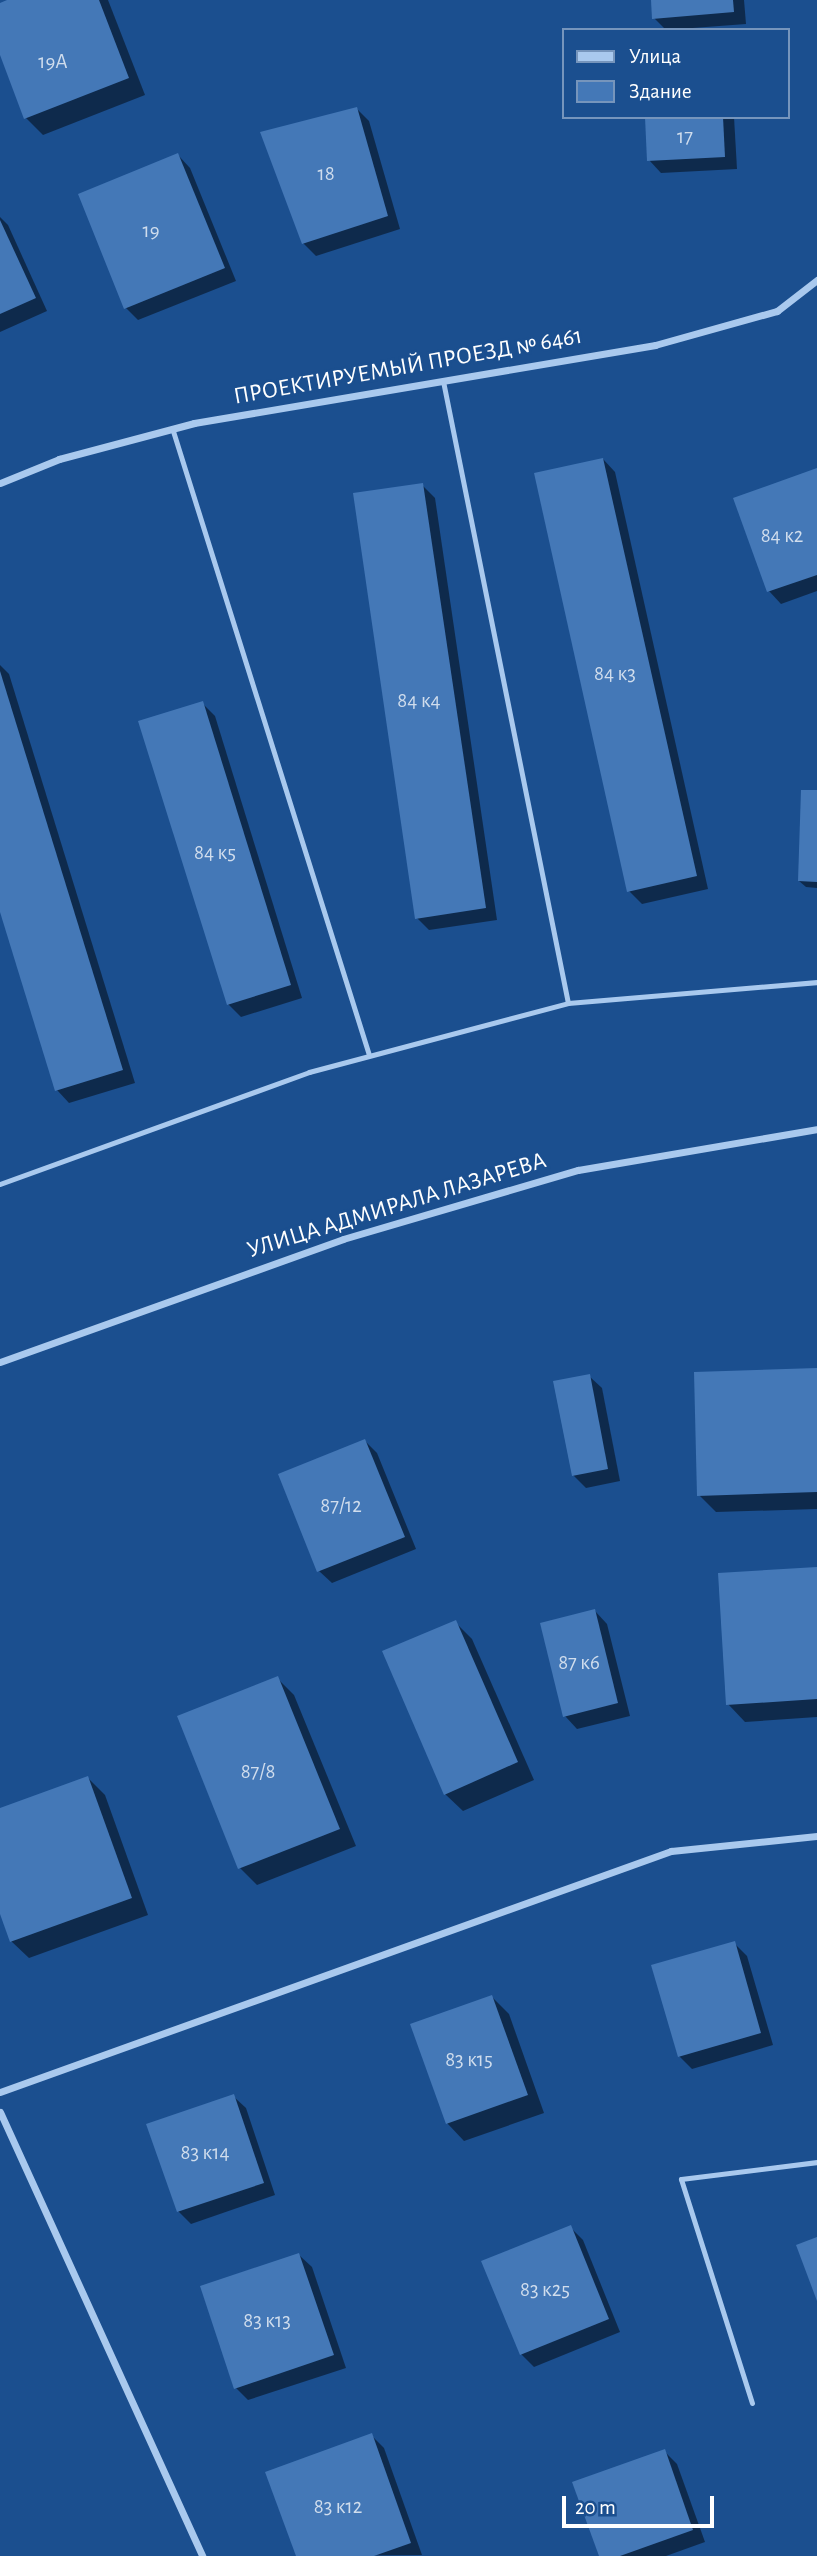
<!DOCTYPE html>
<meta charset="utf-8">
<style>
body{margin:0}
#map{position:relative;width:817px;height:2556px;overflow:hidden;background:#1b4f8f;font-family:"Alegreya Sans",sans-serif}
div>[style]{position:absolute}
.shadow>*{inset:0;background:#0007}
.building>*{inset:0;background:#4478b7}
.lane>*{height:5px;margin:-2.5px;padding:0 2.5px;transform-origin:2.5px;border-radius:2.5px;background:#a9c9ee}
.street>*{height:7px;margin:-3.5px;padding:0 3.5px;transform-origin:3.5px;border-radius:3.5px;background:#a9c9ee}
span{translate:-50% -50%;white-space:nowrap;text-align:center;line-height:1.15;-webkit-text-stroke:5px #1b4f8f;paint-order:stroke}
.number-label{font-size:21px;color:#d0dded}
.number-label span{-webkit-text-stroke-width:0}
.street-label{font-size:24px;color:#fff}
.legend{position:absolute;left:562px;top:28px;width:228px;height:91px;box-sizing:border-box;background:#1b4f8f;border:2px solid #7695bc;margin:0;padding:9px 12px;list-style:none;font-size:21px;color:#fff}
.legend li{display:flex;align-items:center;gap:14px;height:35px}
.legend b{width:35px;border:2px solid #7695bc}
.scale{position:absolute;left:562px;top:2496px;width:152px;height:32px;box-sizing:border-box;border:4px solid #fff;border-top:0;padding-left:9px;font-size:21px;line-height:24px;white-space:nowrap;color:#fff;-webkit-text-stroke:5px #1b4f8f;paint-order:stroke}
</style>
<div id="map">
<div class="shadow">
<div style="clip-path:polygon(12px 0,108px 0,145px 95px,43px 135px,26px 118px,0 50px,0 4px)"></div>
<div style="clip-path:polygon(653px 0,744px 0,746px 24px,666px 30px,654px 18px)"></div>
<div style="clip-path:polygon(357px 109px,369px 121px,400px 229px,316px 256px,303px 243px)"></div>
<div style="clip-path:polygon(646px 117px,734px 117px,737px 169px,661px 173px,649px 160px)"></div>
<div style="clip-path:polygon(178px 155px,190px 168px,236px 281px,138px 320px,126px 308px)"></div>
<div style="clip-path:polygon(0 217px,8px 225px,47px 311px,0 332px)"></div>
<div style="clip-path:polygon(603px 459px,615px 472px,708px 889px,642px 904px,629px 891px)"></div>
<div style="clip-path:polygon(817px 471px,817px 591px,781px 604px,769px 591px)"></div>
<div style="clip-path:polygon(422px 485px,435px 498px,497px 920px,429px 930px,417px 918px)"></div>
<div style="clip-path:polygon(0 665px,9px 674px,135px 1083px,69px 1103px,57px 1090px,0 906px)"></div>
<div style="clip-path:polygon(202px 703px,215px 716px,302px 998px,241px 1017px,228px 1004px)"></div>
<div style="clip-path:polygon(817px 792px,817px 888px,806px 887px,799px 881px)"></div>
<div style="clip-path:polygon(817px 1370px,817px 1509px,716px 1512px,699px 1495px)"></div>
<div style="clip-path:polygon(589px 1376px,602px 1388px,620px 1481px,586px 1488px,573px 1475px)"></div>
<div style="clip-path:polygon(365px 1441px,377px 1453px,416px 1549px,332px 1583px,319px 1571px)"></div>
<div style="clip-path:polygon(817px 1569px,817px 1717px,745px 1722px,728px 1704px)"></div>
<div style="clip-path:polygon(595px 1611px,607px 1624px,630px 1716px,577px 1729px,565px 1716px)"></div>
<div style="clip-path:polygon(455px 1622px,472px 1639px,534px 1780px,463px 1811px,445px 1794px)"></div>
<div style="clip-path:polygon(277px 1678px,294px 1695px,356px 1846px,257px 1885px,240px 1868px)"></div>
<div style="clip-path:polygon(88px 1778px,105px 1795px,148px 1915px,29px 1958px,11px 1941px,0 1909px,0 1810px)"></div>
<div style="clip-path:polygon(734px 1943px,747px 1956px,773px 2045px,692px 2069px,679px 2056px)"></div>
<div style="clip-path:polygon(492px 1997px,509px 2014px,544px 2113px,464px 2141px,447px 2123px)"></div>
<div style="clip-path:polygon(233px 2096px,246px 2108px,275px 2195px,191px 2224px,178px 2211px)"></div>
<div style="clip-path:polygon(570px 2227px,583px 2240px,620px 2332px,534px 2367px,521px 2354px)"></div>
<div style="clip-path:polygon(299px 2255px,312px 2267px,346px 2368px,248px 2400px,236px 2388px)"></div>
<div style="clip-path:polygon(371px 2435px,384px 2448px,422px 2555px,298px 2556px)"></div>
<div style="clip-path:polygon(664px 2451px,677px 2464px,705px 2542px,666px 2556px,601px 2556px)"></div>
</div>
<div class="building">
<div style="clip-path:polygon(7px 0,99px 0,129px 78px,24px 119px,0 55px,0 3px)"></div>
<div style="clip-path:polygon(651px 0,733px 0,734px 12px,652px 19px)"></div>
<div style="clip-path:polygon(357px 107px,388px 216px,302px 244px,260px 132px)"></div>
<div style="clip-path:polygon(645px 117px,723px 117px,725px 157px,647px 161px)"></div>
<div style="clip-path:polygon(178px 153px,225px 268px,124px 309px,78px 194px)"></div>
<div style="clip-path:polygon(0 220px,36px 298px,0 314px)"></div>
<div style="clip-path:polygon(603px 458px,697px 876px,627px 892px,534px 473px)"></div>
<div style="clip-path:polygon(817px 468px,817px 575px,767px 592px,733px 498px)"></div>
<div style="clip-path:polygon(423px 483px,486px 908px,415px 919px,353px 493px)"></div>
<div style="clip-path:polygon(0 671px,123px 1070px,55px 1091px,0 912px)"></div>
<div style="clip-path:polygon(203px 701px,291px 985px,227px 1005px,138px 721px)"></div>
<div style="clip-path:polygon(801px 790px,817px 790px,817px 882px,798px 881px)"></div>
<div style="clip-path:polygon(817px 1368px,817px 1492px,697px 1496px,694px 1372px)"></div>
<div style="clip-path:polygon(590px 1374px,608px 1469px,572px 1476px,553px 1381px)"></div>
<div style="clip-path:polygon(365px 1439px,405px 1537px,317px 1572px,278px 1474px)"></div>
<div style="clip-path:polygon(817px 1567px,817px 1699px,726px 1705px,718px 1573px)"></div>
<div style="clip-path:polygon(595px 1609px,618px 1703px,563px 1717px,540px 1623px)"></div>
<div style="clip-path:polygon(456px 1620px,518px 1762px,444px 1795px,382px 1651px)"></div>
<div style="clip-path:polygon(278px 1676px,340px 1829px,238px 1869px,177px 1716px)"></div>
<div style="clip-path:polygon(88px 1776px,132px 1898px,10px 1942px,0 1914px,0 1808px)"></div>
<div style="clip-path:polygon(735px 1941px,761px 2033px,678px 2057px,651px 1965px)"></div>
<div style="clip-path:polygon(492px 1995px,528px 2095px,446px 2124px,410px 2024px)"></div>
<div style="clip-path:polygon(234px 2094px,264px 2183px,177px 2212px,146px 2124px)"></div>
<div style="clip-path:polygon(571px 2225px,609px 2319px,520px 2355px,481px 2261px)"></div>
<div style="clip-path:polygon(817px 2237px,817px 2301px,796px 2245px)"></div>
<div style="clip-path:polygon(299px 2253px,334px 2355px,234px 2389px,200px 2286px)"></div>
<div style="clip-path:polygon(372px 2433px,411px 2543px,374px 2556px,296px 2556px,265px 2472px)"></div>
<div style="clip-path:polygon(665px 2449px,693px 2530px,620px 2556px,599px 2556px,572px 2482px)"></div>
</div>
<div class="lane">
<div style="left:443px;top:381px;width:634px;rotate:78.64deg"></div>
<div style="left:173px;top:431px;width:654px;rotate:72.56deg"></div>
<div style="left:0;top:1184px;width:329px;rotate:-19.9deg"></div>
<div style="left:309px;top:1072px;width:268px;rotate:-14.9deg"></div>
<div style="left:568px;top:1003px;width:250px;rotate:-4.8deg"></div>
<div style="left:752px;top:2403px;width:235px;rotate:-107.6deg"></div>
<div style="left:681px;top:2179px;width:137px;rotate:-7.1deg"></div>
</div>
<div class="street">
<div style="left:0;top:483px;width:64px;rotate:-22.1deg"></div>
<div style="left:59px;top:459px;width:140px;rotate:-14.9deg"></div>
<div style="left:194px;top:423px;width:468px;rotate:-9.6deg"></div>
<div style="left:655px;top:345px;width:127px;rotate:-15.6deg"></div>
<div style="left:777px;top:311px;width:51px;rotate:-37.8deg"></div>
<div style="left:0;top:1362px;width:364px;rotate:-19.7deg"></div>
<div style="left:343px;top:1239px;width:245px;rotate:-16.4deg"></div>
<div style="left:578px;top:1170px;width:242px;rotate:-9.7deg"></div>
<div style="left:0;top:2092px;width:713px;rotate:-19.76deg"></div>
<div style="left:671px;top:1851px;width:147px;rotate:-5.9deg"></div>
<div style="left:0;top:2112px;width:488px;rotate:65.5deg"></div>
</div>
<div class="number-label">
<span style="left:53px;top:62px">19А</span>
<span style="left:685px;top:137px">17</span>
<span style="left:326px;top:174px">18</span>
<span style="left:151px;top:231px">19</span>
<span style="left:782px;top:536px">84 к2</span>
<span style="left:615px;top:674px">84 к3</span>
<span style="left:419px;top:701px">84 к4</span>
<span style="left:215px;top:853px">84 к5</span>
<span style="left:341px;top:1506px">87/12</span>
<span style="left:579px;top:1663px">87 к6</span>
<span style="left:258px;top:1772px">87/8</span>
<span style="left:469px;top:2060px">83 к15</span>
<span style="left:205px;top:2153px">83 к14</span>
<span style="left:545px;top:2290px">83 к25</span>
<span style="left:267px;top:2321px">83 к13</span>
<span style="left:338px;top:2507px">83 к12</span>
</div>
<div class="street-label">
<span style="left:408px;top:367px;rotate:-10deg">ПРОЕКТИРУЕМЫЙ ПРОЕЗД № 6461</span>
<span style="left:397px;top:1206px;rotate:-17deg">УЛИЦА АДМИРАЛА ЛАЗАРЕВА</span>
</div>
<ul class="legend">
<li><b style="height:9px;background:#a9c9ee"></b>Улица</li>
<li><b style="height:19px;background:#4478b7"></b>Здание</li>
</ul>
<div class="scale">20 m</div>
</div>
